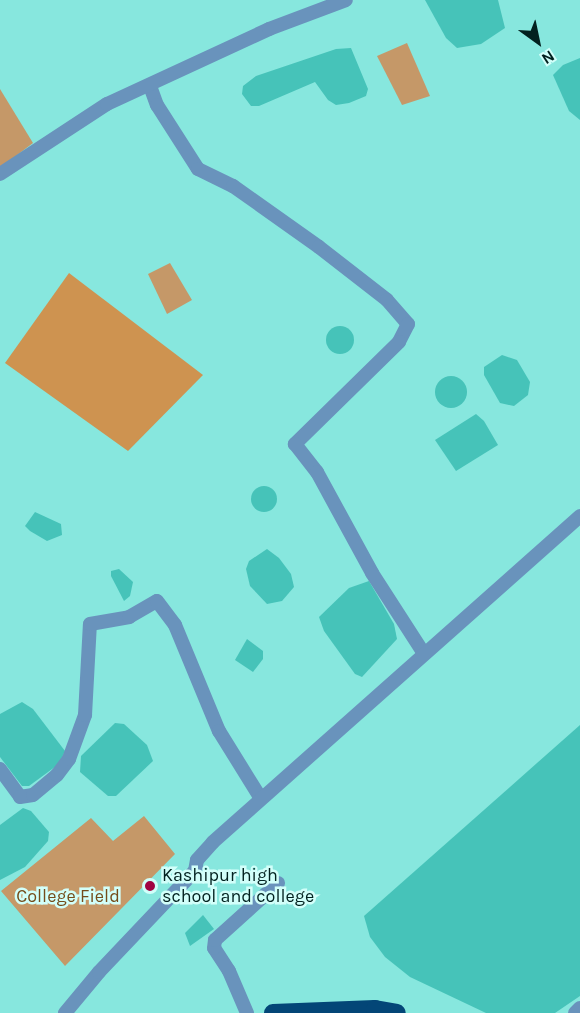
<!DOCTYPE html>
<style>
body{margin:0}
#map{position:relative;width:580px;height:1013px;overflow:hidden;background:#87e7de;font-family:Karla,sans-serif}
div>[style]{position:absolute}
.green>*{inset:0;background:#c59868}
.forest>*{inset:0;background:#ce9350}
.water>*{inset:0;background:#46c3b9}
.round{border-radius:50%}
.minor>*{height:14px;margin:-7px;padding:0 7px;transform-origin:7px;border-radius:7px;background:#6993bc}
.highway>*{height:18px;margin:-9px;padding:0 9px;transform-origin:9px;border-radius:9px;background:#034677}
.dots>*{width:16px;height:16px;translate:-50% -50%;box-sizing:border-box;border:3px solid #d2fffa;border-radius:50%}
span{translate:-50% -50%;white-space:nowrap;text-align:center;line-height:1.15;-webkit-text-stroke:5px #d2fffa;paint-order:stroke}
.poi-label{font-size:18px;color:#02211f}
.left{translate:0 -50%;text-align:left}
.park-label{font-size:18px;color:#744c1a}
.north{position:absolute;left:508px;top:12px;width:60px;height:60px;-webkit-text-stroke:4px #d2fffa;paint-order:stroke;rotate:147deg;font-size:16px;font-weight:700;line-height:24px;text-align:center;color:#02211f}
.north::after{content:'';display:block;margin:auto;width:21px;height:27px;background:#02211f;clip-path:polygon(50% 0,100% 100%,50% 72%,0 100%)}
</style>
<div id="map">
<div class="green">
<div style="clip-path:polygon(407px 43px,430px 96px,402px 105px,377px 56px)"></div>
<div style="clip-path:polygon(0 89px,33px 143px,0 168px)"></div>
<div style="clip-path:polygon(170px 263px,192px 300px,167px 314px,148px 274px)"></div>
<div style="clip-path:polygon(144px 816px,175px 854px,65px 966px,1px 891px,91px 818px,113px 841px)"></div>
</div>
<div class="forest">
<div style="clip-path:polygon(69px 273px,203px 375px,128px 451px,5px 363px)"></div>
</div>
<div class="water">
<div style="clip-path:polygon(425px 0,498px 0,505px 28px,481px 44px,457px 48px,446px 38px)"></div>
<div style="clip-path:polygon(351px 48px,368px 89px,366px 96px,349px 103px,336px 105px,328px 100px,315px 82px,259px 106px,251px 106px,242px 94px,243px 86px,256px 76px,336px 49px)"></div>
<div style="clip-path:polygon(580px 58px,580px 120px,569px 111px,553px 75px,563px 65px)"></div>
<div class="round" style="left:326px;top:326px;width:28px;height:28px"></div>
<div style="clip-path:polygon(502px 355px,517px 360px,530px 382px,528px 395px,514px 406px,500px 403px,484px 375px,484px 367px)"></div>
<div class="round" style="left:435px;top:376px;width:32px;height:32px"></div>
<div style="clip-path:polygon(476px 414px,484px 421px,498px 445px,456px 471px,435px 440px)"></div>
<div class="round" style="left:251px;top:486px;width:26px;height:26px"></div>
<div style="clip-path:polygon(35px 512px,61px 524px,62px 535px,47px 541px,30px 531px,25px 526px)"></div>
<div style="clip-path:polygon(267px 549px,279px 558px,291px 574px,294px 587px,282px 601px,267px 604px,250px 586px,246px 569px,249px 561px)"></div>
<div style="clip-path:polygon(119px 569px,133px 582px,130px 596px,124px 601px,111px 576px,111px 571px)"></div>
<div style="clip-path:polygon(369px 581px,394px 624px,397px 639px,362px 677px,355px 674px,324px 631px,319px 617px,349px 588px)"></div>
<div style="clip-path:polygon(247px 639px,263px 651px,263px 659px,253px 672px,235px 660px)"></div>
<div style="clip-path:polygon(22px 702px,33px 709px,65px 751px,59px 764px,29px 786px,22px 786px,0 757px,0 714px)"></div>
<div style="clip-path:polygon(115px 723px,124px 724px,147px 745px,153px 761px,116px 796px,108px 796px,80px 772px,81px 756px)"></div>
<div style="clip-path:polygon(580px 725px,580px 996px,555px 1013px,486px 1013px,410px 977px,385px 957px,370px 937px,364px 916px)"></div>
<div style="clip-path:polygon(23px 808px,31px 811px,49px 832px,48px 841px,25px 867px,0 880px,0 825px)"></div>
<div style="clip-path:polygon(203px 915px,214px 929px,190px 946px,185px 933px)"></div>
</div>
<div class="minor">
<div style="left:150px;top:86px;width:20px;rotate:70deg"></div>
<div style="left:157px;top:105px;width:76px;rotate:57.4deg"></div>
<div style="left:198px;top:169px;width:39px;rotate:26deg"></div>
<div style="left:233px;top:186px;width:105px;rotate:35.3deg"></div>
<div style="left:319px;top:247px;width:86px;rotate:37.9deg"></div>
<div style="left:387px;top:300px;width:32px;rotate:49deg"></div>
<div style="left:408px;top:324px;width:20px;rotate:117deg"></div>
<div style="left:399px;top:342px;width:146px;rotate:135.6deg"></div>
<div style="left:295px;top:444px;width:36px;rotate:52deg"></div>
<div style="left:317px;top:472px;width:115px;rotate:61.4deg"></div>
<div style="left:372px;top:573px;width:94px;rotate:57.2deg"></div>
<div style="left:0;top:174px;width:128px;rotate:-33.2deg"></div>
<div style="left:107px;top:104px;width:179px;rotate:-24.8deg"></div>
<div style="left:269px;top:29px;width:82px;rotate:-20.6deg"></div>
<div style="left:0;top:769px;width:34px;rotate:54deg"></div>
<div style="left:20px;top:797px;width:13px;rotate:-9deg"></div>
<div style="left:33px;top:795px;width:31px;rotate:-40deg"></div>
<div style="left:57px;top:775px;width:20px;rotate:-53deg"></div>
<div style="left:69px;top:759px;width:47px;rotate:-70deg"></div>
<div style="left:85px;top:715px;width:91px;rotate:-86.9deg"></div>
<div style="left:90px;top:624px;width:40px;rotate:-10deg"></div>
<div style="left:129px;top:617px;width:32px;rotate:-30deg"></div>
<div style="left:157px;top:601px;width:30px;rotate:53deg"></div>
<div style="left:175px;top:625px;width:115px;rotate:67.5deg"></div>
<div style="left:219px;top:731px;width:78px;rotate:58.2deg"></div>
<div style="left:65px;top:1013px;width:53px;rotate:-50.3deg"></div>
<div style="left:99px;top:972px;width:139px;rotate:-46.5deg"></div>
<div style="left:195px;top:871px;width:11px;rotate:-80deg"></div>
<div style="left:197px;top:860px;width:24px;rotate:-48deg"></div>
<div style="left:213px;top:842px;width:491px;rotate:-41.6deg"></div>
<div style="left:247px;top:1013px;width:46px;rotate:-113.2deg"></div>
<div style="left:229px;top:971px;width:27px;rotate:-123deg"></div>
<div style="left:214px;top:948px;width:8px;rotate:-83deg"></div>
<div style="left:215px;top:940px;width:85px;rotate:-42.1deg"></div>
<div style="left:575px;top:1013px;width:7px;rotate:-45deg"></div>
</div>
<div class="highway">
<div style="left:273px;top:1013px;width:102px;rotate:-2.2deg"></div>
<div style="left:375px;top:1009px;width:22px;rotate:10deg"></div>
</div>
<div class="dots">
<div style="left:150px;top:886px;background:#a10443"></div>
</div>
<div class="poi-label">
<span class="left" style="left:162px;top:886px">Kashipur high<br>school and college</span>
</div>
<div class="park-label">
<span style="left:68px;top:896px">College Field</span>
</div>
<div class="north">N</div>
</div>
